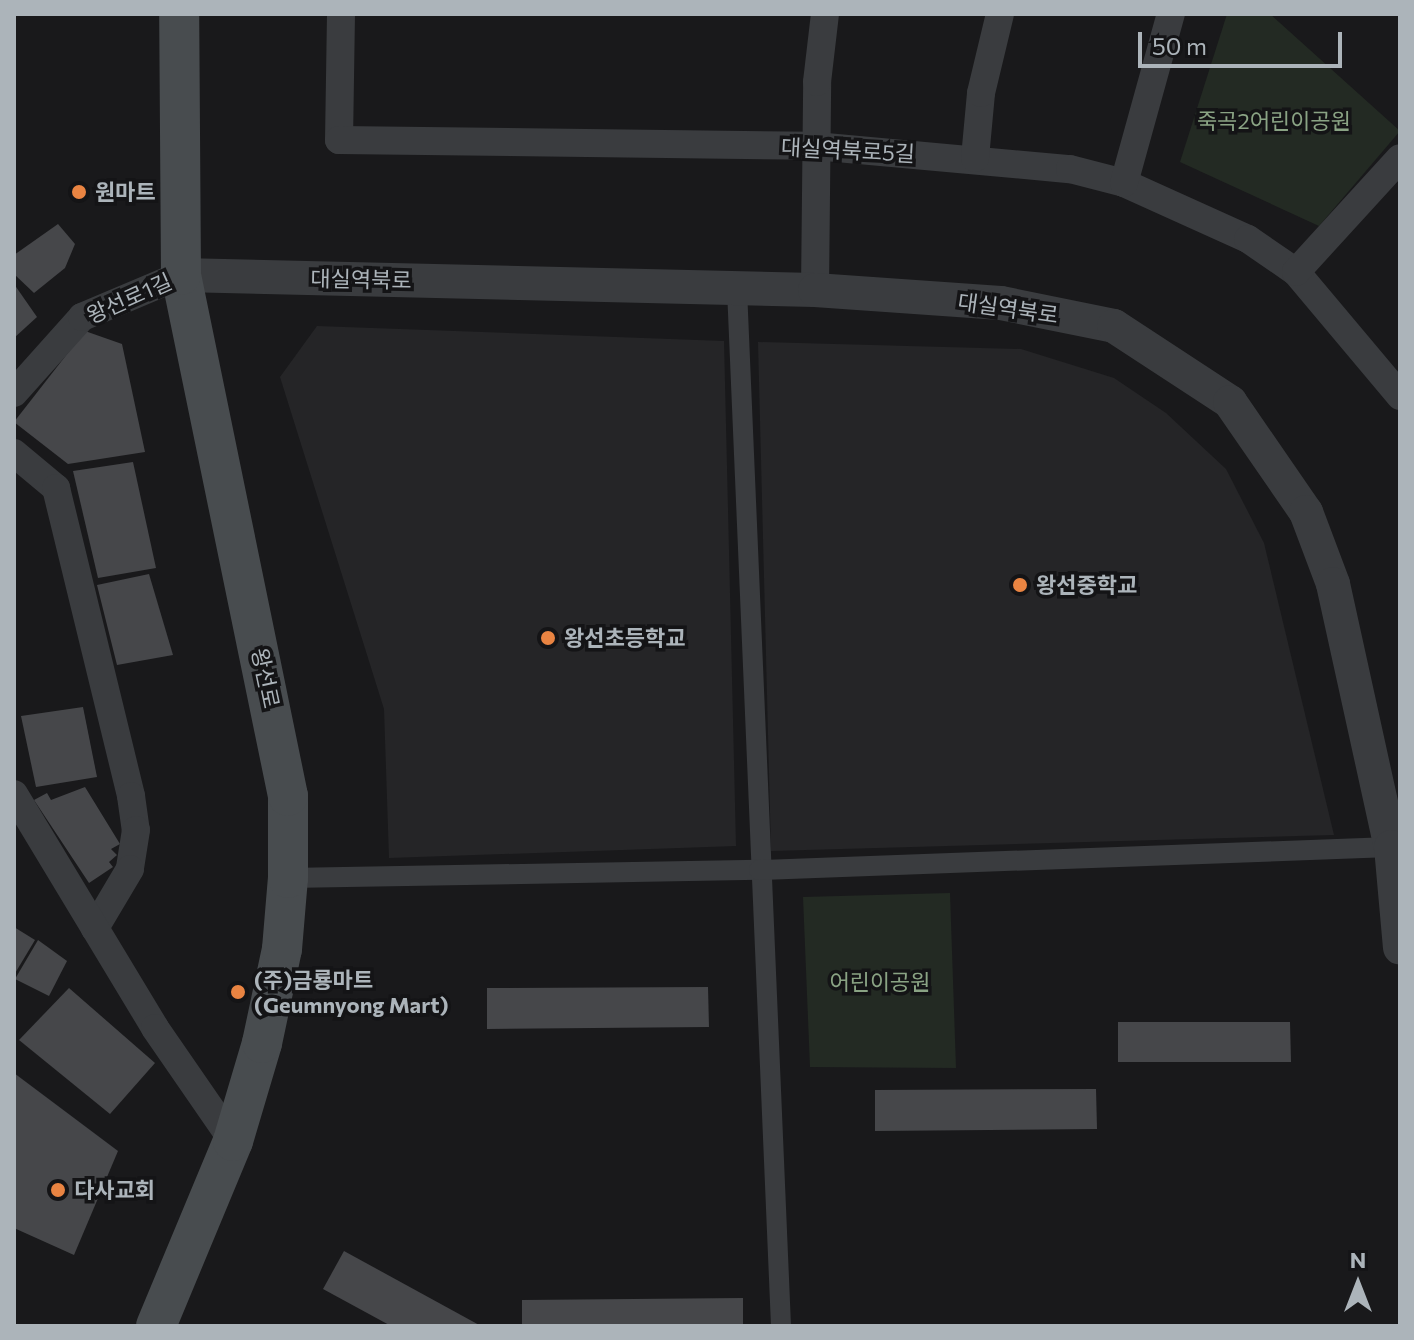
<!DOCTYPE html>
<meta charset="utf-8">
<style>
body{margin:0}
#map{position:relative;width:1414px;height:1340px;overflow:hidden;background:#19191b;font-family:Commissioner,"Noto Sans KR",sans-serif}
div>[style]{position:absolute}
.built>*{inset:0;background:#252527}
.green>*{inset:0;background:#232a23}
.building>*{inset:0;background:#46474a}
.pedestrian>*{height:20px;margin:-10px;padding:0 10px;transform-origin:10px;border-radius:10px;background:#3a3c3f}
.minor>*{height:28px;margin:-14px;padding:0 14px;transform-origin:14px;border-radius:14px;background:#3a3c3f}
.tertiary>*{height:34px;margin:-17px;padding:0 17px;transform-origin:17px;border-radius:17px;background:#3a3c3f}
.secondary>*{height:40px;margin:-20px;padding:0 20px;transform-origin:20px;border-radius:20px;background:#484c4f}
.dots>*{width:22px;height:22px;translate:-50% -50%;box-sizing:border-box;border:4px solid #141416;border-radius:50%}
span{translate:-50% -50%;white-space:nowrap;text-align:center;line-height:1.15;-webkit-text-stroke:7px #141416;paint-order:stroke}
.park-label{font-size:22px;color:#8aa384}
.street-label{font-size:22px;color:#acb4ba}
.poi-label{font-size:22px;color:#acb4ba;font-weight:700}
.left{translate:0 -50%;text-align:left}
.frame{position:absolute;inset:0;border:16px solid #acb4ba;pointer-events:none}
.north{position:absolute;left:1318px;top:1244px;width:80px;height:80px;-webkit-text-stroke:6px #141416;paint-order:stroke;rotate:0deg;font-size:22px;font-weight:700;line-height:32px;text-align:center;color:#acb4ba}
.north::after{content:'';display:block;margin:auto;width:28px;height:36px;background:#acb4ba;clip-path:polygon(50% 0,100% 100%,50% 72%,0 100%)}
.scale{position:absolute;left:1138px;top:32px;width:204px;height:36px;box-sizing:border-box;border:4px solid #acb4ba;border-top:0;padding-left:10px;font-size:24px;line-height:28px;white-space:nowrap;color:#acb4ba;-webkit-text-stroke:6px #141416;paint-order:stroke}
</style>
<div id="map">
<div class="built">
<div style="clip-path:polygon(317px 326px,724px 341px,736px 846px,389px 858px,384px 709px,280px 377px)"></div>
<div style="clip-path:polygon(758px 342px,1021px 349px,1114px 378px,1166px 413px,1226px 469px,1264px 543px,1334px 835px,771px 851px)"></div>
</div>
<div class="green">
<div style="clip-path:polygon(1227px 14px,1270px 14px,1400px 131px,1319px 226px,1180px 162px)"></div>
<div style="clip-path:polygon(950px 893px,956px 1068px,810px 1067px,803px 897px)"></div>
</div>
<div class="building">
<div style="clip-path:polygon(58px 224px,75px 244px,65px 268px,34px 293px,14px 274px,14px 255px)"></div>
<div style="clip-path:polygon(14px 284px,37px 317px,14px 338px)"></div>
<div style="clip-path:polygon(85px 331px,122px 344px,145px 452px,68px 464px,14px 422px)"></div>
<div style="clip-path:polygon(133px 462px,156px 568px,98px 578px,73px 471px)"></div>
<div style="clip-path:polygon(149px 574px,173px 655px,117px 665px,97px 585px)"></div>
<div style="clip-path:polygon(83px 707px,97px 777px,36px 787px,21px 716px)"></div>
<div style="clip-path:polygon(85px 787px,120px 844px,111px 849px,117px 855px,109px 862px,113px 867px,89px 883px,34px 800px,47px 793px,51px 800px)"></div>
<div style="clip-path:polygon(14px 927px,35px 940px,14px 975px)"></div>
<div style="clip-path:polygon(38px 940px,67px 961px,49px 996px,15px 979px)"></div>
<div style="clip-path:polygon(708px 987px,709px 1027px,487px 1029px,487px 988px)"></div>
<div style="clip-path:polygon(69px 988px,155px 1063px,110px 1114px,19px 1040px)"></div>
<div style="clip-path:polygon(1118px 1022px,1290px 1022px,1291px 1062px,1118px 1062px)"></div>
<div style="clip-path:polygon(14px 1073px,118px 1151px,74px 1255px,14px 1228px)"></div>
<div style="clip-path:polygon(1096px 1089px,1097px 1129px,875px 1131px,875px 1090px)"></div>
<div style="clip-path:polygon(344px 1251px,481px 1326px,391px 1326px,323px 1289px)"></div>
<div style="clip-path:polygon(743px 1298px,743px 1326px,522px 1326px,522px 1300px)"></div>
</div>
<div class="pedestrian">
<div style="left:737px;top:289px;width:1038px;rotate:87.57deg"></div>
<div style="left:288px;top:878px;width:471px;rotate:-1deg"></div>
<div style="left:759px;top:870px;width:632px;rotate:-2.08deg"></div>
</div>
<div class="minor">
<div style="left:341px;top:14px;width:126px;rotate:90.9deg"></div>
<div style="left:339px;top:140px;width:476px;rotate:0.7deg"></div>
<div style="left:815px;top:146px;width:256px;rotate:5.2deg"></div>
<div style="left:1070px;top:169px;width:56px;rotate:14.5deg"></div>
<div style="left:1124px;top:183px;width:136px;rotate:24.3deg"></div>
<div style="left:1248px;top:239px;width:58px;rotate:34.5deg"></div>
<div style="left:1296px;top:272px;width:162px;rotate:50deg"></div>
<div style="left:975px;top:158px;width:65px;rotate:-84.7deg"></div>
<div style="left:981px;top:93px;width:81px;rotate:-76.5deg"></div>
<div style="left:1124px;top:183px;width:175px;rotate:-74.5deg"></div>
<div style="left:1296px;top:272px;width:154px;rotate:-47.6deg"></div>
<div style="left:815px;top:290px;width:208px;rotate:-89.4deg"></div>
<div style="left:817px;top:82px;width:68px;rotate:-83.3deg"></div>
<div style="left:14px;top:393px;width:102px;rotate:-48.2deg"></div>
<div style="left:82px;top:317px;width:108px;rotate:-23deg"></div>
<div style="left:14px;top:453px;width:55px;rotate:39.8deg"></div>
<div style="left:56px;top:488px;width:317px;rotate:76.3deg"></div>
<div style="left:131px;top:796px;width:34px;rotate:82deg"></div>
<div style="left:136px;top:830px;width:39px;rotate:99deg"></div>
<div style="left:130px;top:869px;width:69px;rotate:120.7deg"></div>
<div style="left:14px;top:794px;width:273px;rotate:58.9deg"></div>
<div style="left:155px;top:1028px;width:137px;rotate:55.4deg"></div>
</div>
<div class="tertiary">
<div style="left:181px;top:275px;width:634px;rotate:1.36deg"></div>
<div style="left:815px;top:290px;width:186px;rotate:4deg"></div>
<div style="left:1001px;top:303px;width:115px;rotate:11.5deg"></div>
<div style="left:1114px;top:326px;width:139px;rotate:33.2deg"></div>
<div style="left:1230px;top:402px;width:134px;rotate:55.4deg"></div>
<div style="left:1306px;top:512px;width:77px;rotate:69.4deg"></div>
<div style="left:1333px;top:584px;width:269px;rotate:77.6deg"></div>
<div style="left:1391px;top:847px;width:101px;rotate:84.9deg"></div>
</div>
<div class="secondary">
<div style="left:156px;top:1326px;width:200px;rotate:-67.4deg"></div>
<div style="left:233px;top:1141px;width:102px;rotate:-73.5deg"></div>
<div style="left:262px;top:1043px;width:96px;rotate:-78deg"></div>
<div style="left:282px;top:949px;width:71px;rotate:-85.2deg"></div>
<div style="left:288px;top:878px;width:82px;rotate:-90deg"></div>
<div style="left:288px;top:796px;width:532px;rotate:-101.61deg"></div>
<div style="left:181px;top:275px;width:261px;rotate:-90.4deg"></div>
</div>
<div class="dots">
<div style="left:79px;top:192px;background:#e98442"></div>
<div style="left:1020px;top:585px;background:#e98442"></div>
<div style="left:548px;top:638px;background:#e98442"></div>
<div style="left:238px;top:992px;background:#e98442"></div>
<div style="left:58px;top:1190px;background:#e98442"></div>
</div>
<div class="park-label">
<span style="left:1274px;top:121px">죽곡2어린이공원</span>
<span style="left:880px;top:982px">어린이공원</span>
</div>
<div class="street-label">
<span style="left:848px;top:150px;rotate:3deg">대실역북로5길</span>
<span style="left:361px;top:279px;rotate:1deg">대실역북로</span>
<span style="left:129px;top:298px;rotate:-24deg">왕선로1길</span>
<span style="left:1008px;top:308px;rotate:8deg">대실역북로</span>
<span style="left:266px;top:678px;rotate:78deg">왕선로</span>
</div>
<div class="poi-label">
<span class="left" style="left:95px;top:192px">원마트</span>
<span class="left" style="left:1036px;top:585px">왕선중학교</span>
<span class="left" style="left:564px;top:638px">왕선초등학교</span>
<span class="left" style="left:254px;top:992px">(주)금룡마트<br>(Geumnyong Mart)</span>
<span class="left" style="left:74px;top:1190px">다사교회</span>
</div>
<div class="frame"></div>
<div class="north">N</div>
<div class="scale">50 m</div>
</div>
